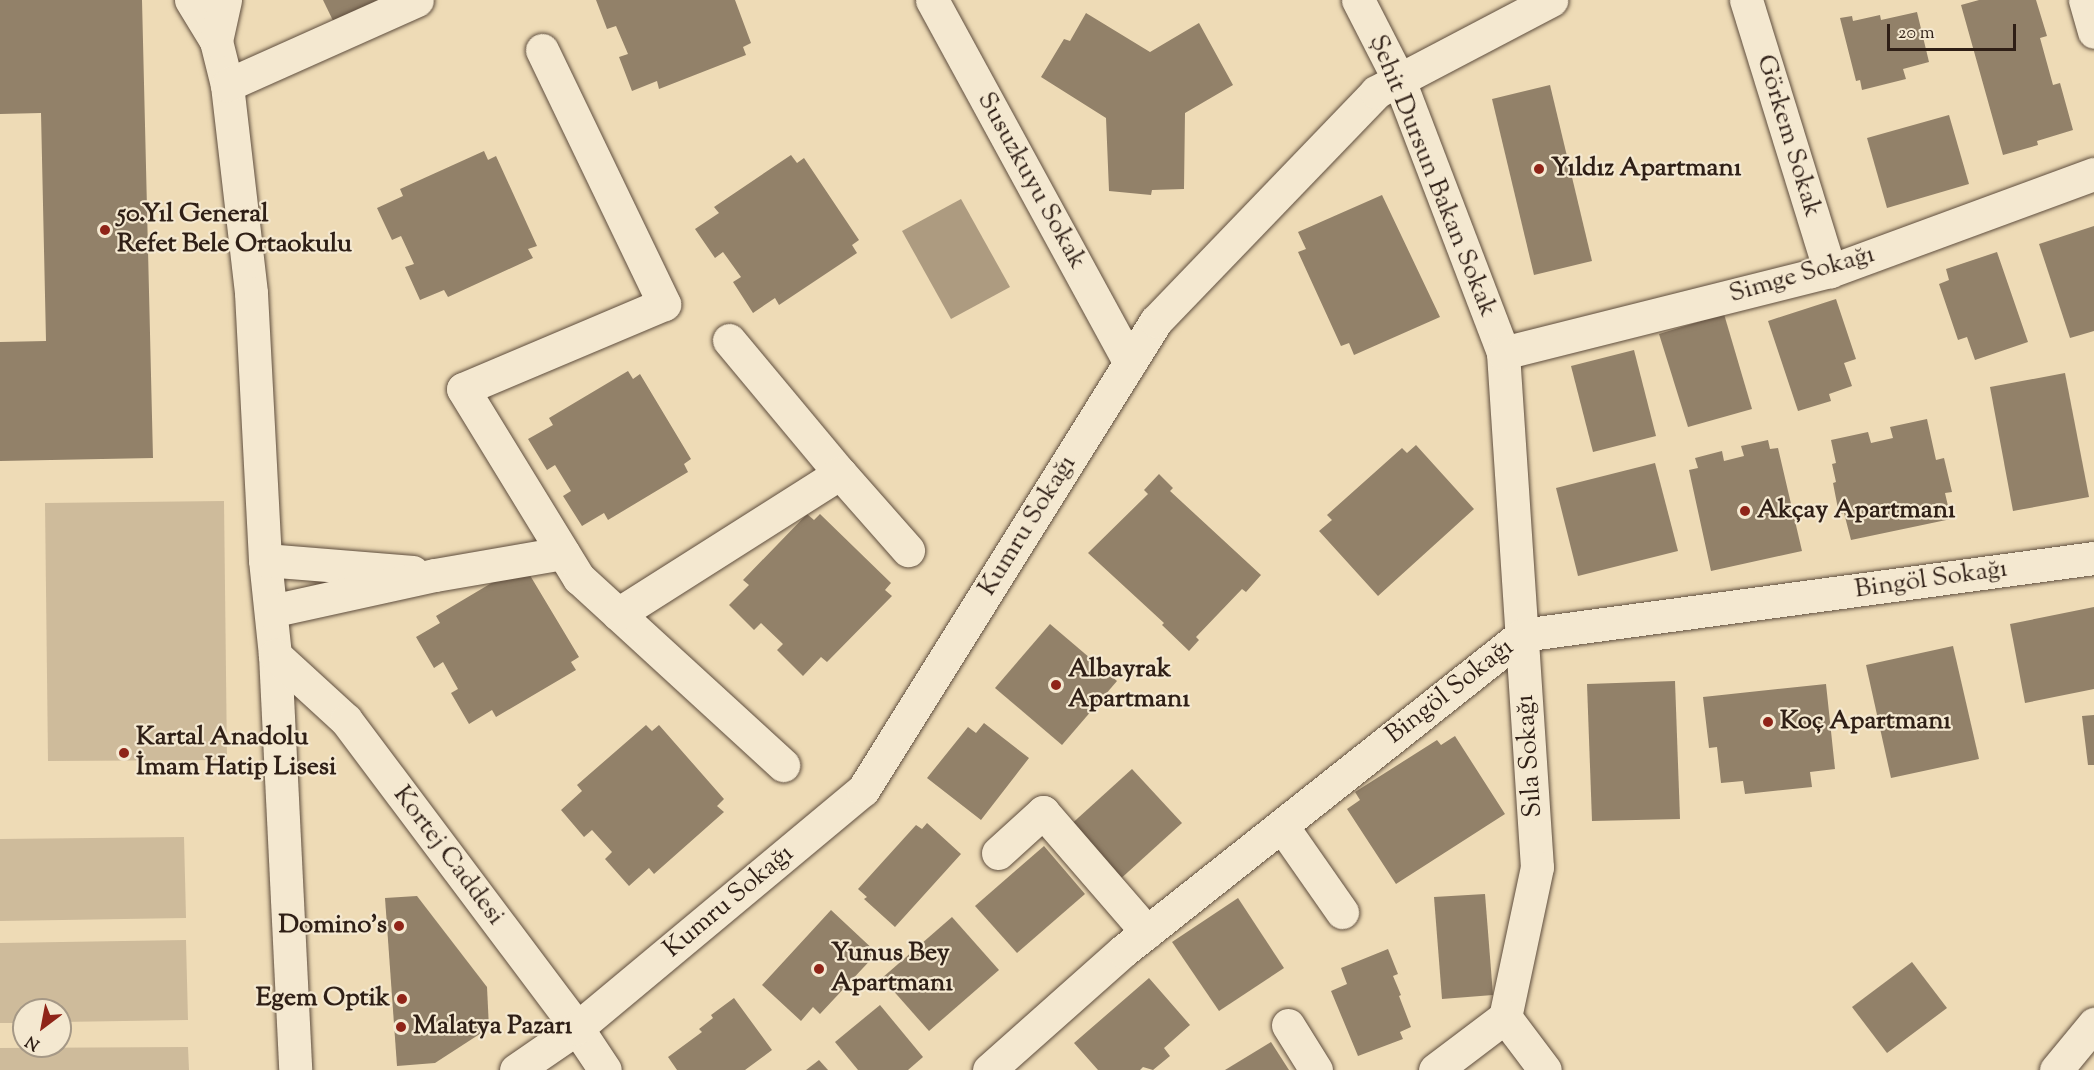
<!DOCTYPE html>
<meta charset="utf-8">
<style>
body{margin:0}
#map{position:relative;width:2094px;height:1070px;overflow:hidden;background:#eedbb6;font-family:"Sorts Mill Goudy",serif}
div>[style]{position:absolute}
.green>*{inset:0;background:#cebb9b}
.water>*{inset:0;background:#ad9b80}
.building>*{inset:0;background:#928169}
.roads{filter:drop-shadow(0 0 2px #5f4e3e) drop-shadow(0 0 2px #5f4e3e)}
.minor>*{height:33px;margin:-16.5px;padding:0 16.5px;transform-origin:16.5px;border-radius:16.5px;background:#f4e8d0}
.dots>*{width:16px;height:16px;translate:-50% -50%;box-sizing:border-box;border:3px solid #f4e8d0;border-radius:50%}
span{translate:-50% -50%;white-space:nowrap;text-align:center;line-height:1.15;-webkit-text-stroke:4.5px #f4e8d0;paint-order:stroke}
.street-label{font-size:26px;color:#2f1f16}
.poi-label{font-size:26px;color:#2f1f16;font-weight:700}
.left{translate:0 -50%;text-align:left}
.right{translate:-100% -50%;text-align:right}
.north{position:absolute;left:12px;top:998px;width:60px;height:60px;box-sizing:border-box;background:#f4e8d0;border:2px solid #a59886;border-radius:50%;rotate:212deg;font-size:16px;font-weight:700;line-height:24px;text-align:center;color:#2f1f16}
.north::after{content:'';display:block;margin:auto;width:21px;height:27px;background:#8f2418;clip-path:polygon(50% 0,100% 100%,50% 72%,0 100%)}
.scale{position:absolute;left:1887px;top:24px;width:129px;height:27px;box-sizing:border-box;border:3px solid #2f1f16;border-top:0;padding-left:8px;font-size:18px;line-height:21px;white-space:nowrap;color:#2f1f16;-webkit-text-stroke:4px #f4e8d0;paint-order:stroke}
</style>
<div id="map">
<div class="green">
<div style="clip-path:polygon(224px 501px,227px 760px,48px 761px,45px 503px)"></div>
<div style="clip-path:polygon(184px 837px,186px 918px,0 921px,0 839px)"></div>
<div style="clip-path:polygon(186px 940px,188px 1020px,60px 1022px,60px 1010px,24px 1010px,24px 1023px,0 1023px,0 943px)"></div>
<div style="clip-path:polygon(188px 1047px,189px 1070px,0 1070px,0 1048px)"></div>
</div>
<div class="water">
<div style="clip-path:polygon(961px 199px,1010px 287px,951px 319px,902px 231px)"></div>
</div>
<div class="building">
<div style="clip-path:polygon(0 0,142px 0,153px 458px,0 461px,0 342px,46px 341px,41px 113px,0 114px)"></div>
<div style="clip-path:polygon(323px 0,407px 0,338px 31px)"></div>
<div style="clip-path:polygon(596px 0,735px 0,751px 43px,743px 47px,746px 55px,659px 89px,657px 81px,632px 91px,619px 57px,628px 54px,616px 26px,607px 29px)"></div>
<div style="clip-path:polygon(1979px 0,2036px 0,2047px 36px,2040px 38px,2053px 85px,2060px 83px,2073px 130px,2037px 141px,2038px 145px,2003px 155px,1961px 5px)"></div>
<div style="clip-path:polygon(1917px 12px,1929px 62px,1903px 69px,1906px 79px,1862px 90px,1860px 80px,1856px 81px,1840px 18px,1852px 16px,1853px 21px,1880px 15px,1881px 20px)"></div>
<div style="clip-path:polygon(1086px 13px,1150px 52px,1199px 23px,1233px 85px,1185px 113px,1184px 189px,1152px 190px,1151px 195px,1109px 191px,1106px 118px,1041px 77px,1064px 39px,1070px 41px)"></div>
<div style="clip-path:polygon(1550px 85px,1592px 261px,1534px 275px,1492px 99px)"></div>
<div style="clip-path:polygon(1949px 115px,1969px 184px,1887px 208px,1867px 138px)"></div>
<div style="clip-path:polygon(484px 151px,488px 160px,496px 156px,537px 246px,528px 249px,533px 258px,448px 297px,444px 290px,420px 300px,405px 267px,414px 264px,401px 236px,392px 240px,377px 208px,403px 196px,400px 189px)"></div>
<div style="clip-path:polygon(791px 155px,797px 163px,804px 158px,859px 240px,852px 245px,857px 253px,779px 305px,775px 298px,753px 313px,733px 282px,741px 277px,723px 252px,715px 258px,695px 229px,719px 213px,714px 207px)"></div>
<div style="clip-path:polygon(1382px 195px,1440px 317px,1354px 355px,1349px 343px,1341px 346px,1298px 252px,1306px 249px,1298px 232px)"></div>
<div style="clip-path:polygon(2094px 226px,2094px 331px,2070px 338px,2039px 244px)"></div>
<div style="clip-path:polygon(1997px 252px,2028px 342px,1975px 360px,1967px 337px,1958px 340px,1939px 284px,1949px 280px,1946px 269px)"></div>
<div style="clip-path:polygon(1836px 299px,1856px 359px,1844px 363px,1852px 386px,1829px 394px,1831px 401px,1798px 411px,1768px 321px)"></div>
<div style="clip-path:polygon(1724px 314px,1752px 409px,1688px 427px,1659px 334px)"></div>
<div style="clip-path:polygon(1634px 350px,1656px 436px,1593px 452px,1571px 366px)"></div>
<div style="clip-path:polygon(628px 371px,633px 379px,640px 374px,691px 459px,684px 464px,688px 472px,608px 520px,604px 513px,582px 526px,563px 496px,571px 491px,555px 465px,547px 470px,528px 439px,553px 425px,549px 418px)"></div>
<div style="clip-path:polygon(2065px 373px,2089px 497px,2013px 511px,1990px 387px)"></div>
<div style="clip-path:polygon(1927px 419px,1936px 460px,1944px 458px,1952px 492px,1945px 493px,1951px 519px,1851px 540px,1844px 513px,1839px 514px,1833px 483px,1836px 482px,1832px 464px,1836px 463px,1831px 440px,1868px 432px,1871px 443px,1893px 438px,1890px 427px)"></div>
<div style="clip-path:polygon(1768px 440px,1770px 449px,1778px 448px,1802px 551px,1711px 571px,1689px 470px,1698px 468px,1695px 458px,1722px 451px,1724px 461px,1744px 456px,1741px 446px)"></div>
<div style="clip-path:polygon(1416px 445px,1474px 509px,1378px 596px,1319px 531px,1332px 520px,1327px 515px,1402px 448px,1407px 453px)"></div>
<div style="clip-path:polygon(1655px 463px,1678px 551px,1578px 576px,1556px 488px)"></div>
<div style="clip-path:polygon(1159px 474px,1173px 488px,1170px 491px,1261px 575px,1246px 592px,1242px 589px,1196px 637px,1199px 640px,1189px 651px,1162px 625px,1164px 623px,1088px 553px,1148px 494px,1144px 490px)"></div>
<div style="clip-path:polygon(807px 514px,814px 520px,820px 514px,891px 583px,885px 590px,892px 596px,827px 662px,821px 657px,803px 676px,777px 650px,783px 644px,761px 623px,754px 630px,729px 605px,749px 585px,743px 580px)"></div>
<div style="clip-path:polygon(515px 569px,528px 572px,579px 657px,571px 662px,576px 670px,496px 717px,492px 710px,469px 724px,451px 693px,458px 689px,443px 662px,434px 668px,416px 637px,440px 623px,436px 616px)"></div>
<div style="clip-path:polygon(2094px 607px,2094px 689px,2025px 703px,2010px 624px)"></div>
<div style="clip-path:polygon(1050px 624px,1117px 681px,1062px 745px,995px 688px)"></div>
<div style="clip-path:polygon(1953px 646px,1979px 759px,1891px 778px,1866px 665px)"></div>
<div style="clip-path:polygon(1675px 681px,1680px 819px,1592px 821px,1587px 684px)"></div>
<div style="clip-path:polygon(1826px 684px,1835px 769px,1810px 772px,1812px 787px,1745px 794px,1743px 781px,1721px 783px,1717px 747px,1709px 748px,1703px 697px)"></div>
<div style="clip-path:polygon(2094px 715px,2094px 765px,2088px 765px,2082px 716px)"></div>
<div style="clip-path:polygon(984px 723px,1029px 758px,981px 820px,927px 778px,968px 727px,976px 733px)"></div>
<div style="clip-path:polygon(646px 725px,652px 731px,659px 725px,724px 799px,717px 806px,724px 812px,654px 874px,649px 868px,629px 886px,605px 859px,612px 852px,592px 830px,584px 837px,561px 810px,582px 791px,577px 785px)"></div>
<div style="clip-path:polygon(1455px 736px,1505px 814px,1396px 884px,1347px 809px,1360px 800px,1355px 792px,1437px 740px,1441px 745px)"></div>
<div style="clip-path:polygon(1132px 769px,1182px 823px,1117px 882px,1067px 828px)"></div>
<div style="clip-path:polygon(927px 823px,961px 854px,895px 927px,864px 899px,867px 897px,858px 889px,916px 825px,922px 829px)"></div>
<div style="clip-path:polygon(1044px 846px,1085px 894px,1017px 953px,975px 906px)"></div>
<div style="clip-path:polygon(1485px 894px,1493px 995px,1442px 999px,1434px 897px)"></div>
<div style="clip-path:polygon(417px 896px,487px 987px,489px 1028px,435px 1063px,397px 1066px,385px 898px)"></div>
<div style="clip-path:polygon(1238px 898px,1284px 968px,1219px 1011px,1172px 942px)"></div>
<div style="clip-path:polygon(831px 910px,877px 953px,820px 1014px,813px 1007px,801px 1021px,762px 985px)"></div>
<div style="clip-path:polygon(952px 917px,999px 970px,929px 1031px,882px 978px)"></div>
<div style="clip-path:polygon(1388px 949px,1398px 974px,1393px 976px,1401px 995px,1399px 996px,1411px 1027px,1400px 1032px,1403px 1039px,1358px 1056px,1331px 991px,1347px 984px,1341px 968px)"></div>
<div style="clip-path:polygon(1912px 962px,1947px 1008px,1887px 1053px,1852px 1007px)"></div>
<div style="clip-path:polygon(1149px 978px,1190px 1025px,1164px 1048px,1170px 1056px,1153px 1070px,1143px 1067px,1140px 1070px,1098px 1070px,1074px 1043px)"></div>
<div style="clip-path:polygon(734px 998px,772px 1050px,745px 1070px,677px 1070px,668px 1057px,702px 1032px,699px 1029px,713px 1018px,711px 1015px)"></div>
<div style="clip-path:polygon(880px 1005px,923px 1057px,908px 1070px,858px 1070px,835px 1042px)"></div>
<div style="clip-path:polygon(1271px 1042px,1289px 1070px,1225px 1070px)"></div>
<div style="clip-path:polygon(819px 1060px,828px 1070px,806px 1070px)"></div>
</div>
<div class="roads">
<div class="minor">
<div style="left:191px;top:0;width:48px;rotate:58.6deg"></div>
<div style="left:216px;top:41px;width:45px;rotate:76deg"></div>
<div style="left:227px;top:85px;width:209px;rotate:83.4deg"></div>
<div style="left:251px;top:293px;width:267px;rotate:87deg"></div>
<div style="left:265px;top:560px;width:96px;rotate:84deg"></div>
<div style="left:275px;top:655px;width:415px;rotate:87.2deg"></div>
<div style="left:932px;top:0;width:413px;rotate:61.4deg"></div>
<div style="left:1358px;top:0;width:90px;rotate:62.9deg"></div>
<div style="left:1399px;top:80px;width:292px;rotate:69.1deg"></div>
<div style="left:1503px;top:353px;width:515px;rotate:86.22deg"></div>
<div style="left:1537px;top:867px;width:153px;rotate:102deg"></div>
<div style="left:1505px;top:1017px;width:66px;rotate:53deg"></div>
<div style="left:1746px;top:0;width:284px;rotate:72.8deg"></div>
<div style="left:2085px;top:0;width:33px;rotate:74deg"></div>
<div style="left:216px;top:41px;width:42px;rotate:-77.6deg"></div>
<div style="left:542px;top:50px;width:282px;rotate:64.3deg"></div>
<div style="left:664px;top:304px;width:218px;rotate:157.1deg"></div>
<div style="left:463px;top:389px;width:222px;rotate:58.5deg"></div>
<div style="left:579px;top:578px;width:277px;rotate:42.5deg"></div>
<div style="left:227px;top:85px;width:208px;rotate:-24.1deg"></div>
<div style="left:729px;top:340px;width:173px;rotate:50.2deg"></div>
<div style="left:840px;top:473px;width:103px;rotate:48.6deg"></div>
<div style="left:1503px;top:353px;width:337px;rotate:-14.1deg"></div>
<div style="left:1830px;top:271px;width:281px;rotate:-20.2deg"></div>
<div style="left:265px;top:560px;width:148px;rotate:4.6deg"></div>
<div style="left:271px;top:611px;width:168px;rotate:-12.4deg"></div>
<div style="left:435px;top:575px;width:130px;rotate:-9.8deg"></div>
<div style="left:618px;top:614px;width:263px;rotate:-32.4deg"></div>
<div style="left:275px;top:655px;width:96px;rotate:42.5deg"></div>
<div style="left:346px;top:720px;width:385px;rotate:53.1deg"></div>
<div style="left:577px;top:1028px;width:50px;rotate:56.3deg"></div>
<div style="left:1282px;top:826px;width:105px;rotate:55.1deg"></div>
<div style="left:998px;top:853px;width:61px;rotate:-42.3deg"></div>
<div style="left:1043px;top:812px;width:159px;rotate:49.1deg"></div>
<div style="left:1288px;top:1025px;width:53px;rotate:58.1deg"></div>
<div style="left:516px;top:1070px;width:74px;rotate:-34.5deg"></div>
<div style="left:577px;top:1028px;width:372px;rotate:-39.8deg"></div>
<div style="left:863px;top:790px;width:553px;rotate:-58.01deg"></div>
<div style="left:1156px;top:321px;width:318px;rotate:-46.1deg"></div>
<div style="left:1376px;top:92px;width:198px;rotate:-27.7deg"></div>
<div style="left:989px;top:1070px;width:179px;rotate:-41.6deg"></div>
<div style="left:1123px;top:951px;width:509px;rotate:-38.38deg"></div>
<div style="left:1522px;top:635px;width:577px;rotate:-7.67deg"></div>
<div style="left:1435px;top:1070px;width:88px;rotate:-37.1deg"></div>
<div style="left:2056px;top:1070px;width:60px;rotate:-50.4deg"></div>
</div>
</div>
<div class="dots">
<div style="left:1539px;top:169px;background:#8f2418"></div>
<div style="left:105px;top:230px;background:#8f2418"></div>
<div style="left:1745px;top:511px;background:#8f2418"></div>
<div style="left:1056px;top:685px;background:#8f2418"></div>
<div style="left:1768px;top:722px;background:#8f2418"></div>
<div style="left:124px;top:753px;background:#8f2418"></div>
<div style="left:399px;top:926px;background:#8f2418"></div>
<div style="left:819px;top:969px;background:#8f2418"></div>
<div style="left:402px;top:999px;background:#8f2418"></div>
<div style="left:401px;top:1027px;background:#8f2418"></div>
</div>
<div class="street-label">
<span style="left:1788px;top:136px;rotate:73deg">Görkem Sokak</span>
<span style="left:1432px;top:176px;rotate:68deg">Şehit Dursun Bakan Sokak</span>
<span style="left:1031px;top:181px;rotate:61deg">Susuzkuyu Sokak</span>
<span style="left:1802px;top:275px;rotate:-16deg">Simge Sokağı</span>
<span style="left:1028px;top:526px;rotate:-58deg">Kumru Sokağı</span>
<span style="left:1931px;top:580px;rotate:-8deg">Bingöl Sokağı</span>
<span style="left:1450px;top:692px;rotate:-38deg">Bingöl Sokağı</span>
<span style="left:1530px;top:756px;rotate:-94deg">Sıla Sokağı</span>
<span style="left:448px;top:856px;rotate:53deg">Kortej Caddesi</span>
<span style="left:729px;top:902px;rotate:-40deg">Kumru Sokağı</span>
</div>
<div class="poi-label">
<span class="left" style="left:1551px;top:169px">Yıldız Apartmanı</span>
<span class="left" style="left:117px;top:230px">50.Yıl General<br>Refet Bele Ortaokulu</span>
<span class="left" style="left:1757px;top:511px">Akçay Apartmanı</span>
<span class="left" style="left:1068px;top:685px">Albayrak<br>Apartmanı</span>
<span class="left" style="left:1780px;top:722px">Koç Apartmanı</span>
<span class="left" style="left:136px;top:753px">Kartal Anadolu<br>İmam Hatip Lisesi</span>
<span class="right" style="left:387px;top:926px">Domino's</span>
<span class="left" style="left:831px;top:969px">Yunus Bey<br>Apartmanı</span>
<span class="right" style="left:390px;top:999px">Egem Optik</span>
<span class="left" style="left:413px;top:1027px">Malatya Pazarı</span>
</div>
<div class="north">N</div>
<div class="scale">20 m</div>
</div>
